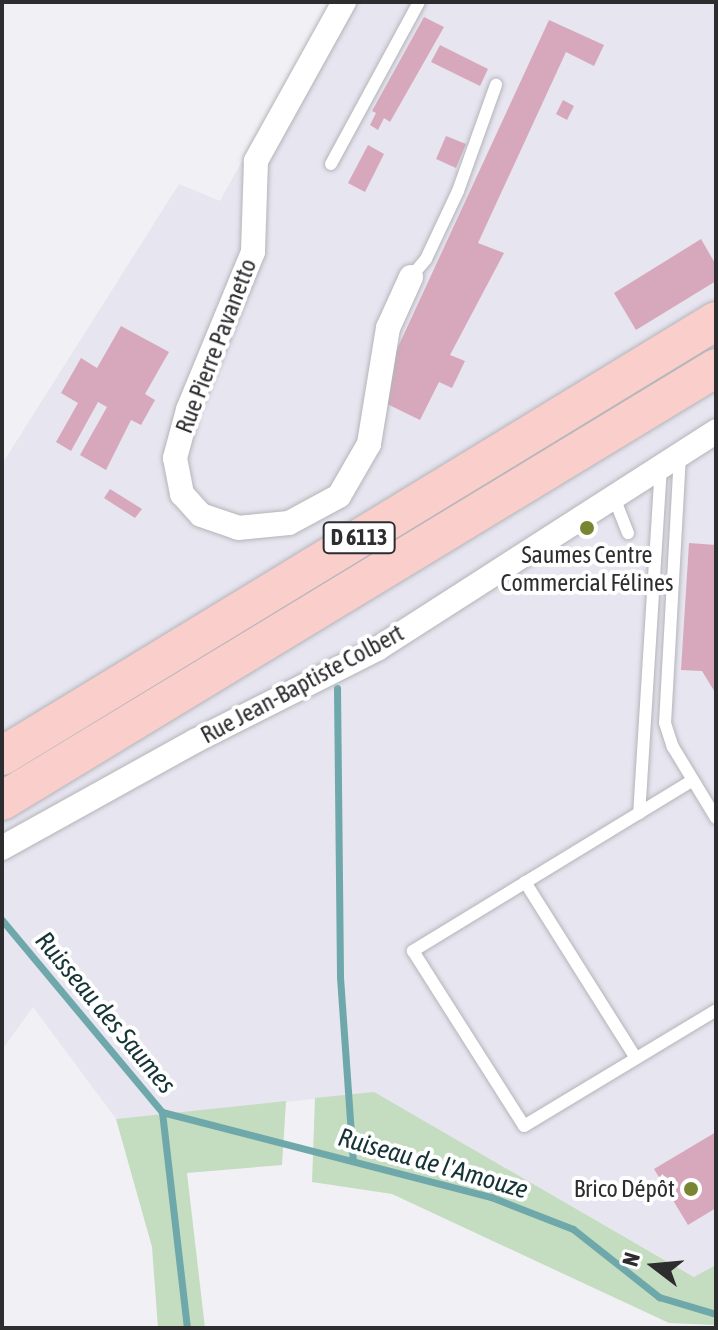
<!DOCTYPE html>
<meta charset="utf-8">
<style>
body{margin:0}
#map{position:relative;width:718px;height:1330px;overflow:hidden;background:#f1f1f5;font-family:"Asap Condensed",sans-serif}
div>[style]{position:absolute}
.built>*{inset:0;background:#e6e5f0}
.green>*{inset:0;background:#c4dcbf}
.stream>*{height:7px;margin:-3.5px;padding:0 3.5px;transform-origin:3.5px;border-radius:3.5px;background:#6ea8aa}
.building>*{inset:0;background:#d7a8bc}
.roads{filter:drop-shadow(0 0 2px #b4b4b8) drop-shadow(0 0 2px #b4b4b8)}
.service>*{height:12px;margin:-6px;padding:0 6px;transform-origin:6px;border-radius:6px;background:#fff}
.minor>*{height:24px;margin:-12px;padding:0 12px;transform-origin:12px;border-radius:12px;background:#fff}
.primary>*{height:38px;margin:-19px;padding:0 19px;transform-origin:19px;border-radius:19px;background:#f9cecb}
.dots>*{width:22px;height:22px;translate:-50% -50%;box-sizing:border-box;border:4px solid #fff;border-radius:50%}
span{translate:-50% -50%;white-space:nowrap;text-align:center;line-height:1.15;-webkit-text-stroke:8px #fff;paint-order:stroke}
.shield-label span{padding:2px 6px;background:#fff;border:2px solid;border-radius:6px;-webkit-text-stroke-width:0}
.shield-label{font-size:22px;color:#2d2d2f;font-weight:700}
.street-label{font-size:24px;color:#2d2d2f}
.poi-label{font-size:24px;color:#2d2d2f}
.right{translate:-100% -50%;text-align:right}
.water-label{font-size:26px;color:#163435;font-style:italic}
.frame{position:absolute;inset:0;border:4px solid #2d2d2f;pointer-events:none}
.north{position:absolute;left:614px;top:1226px;width:80px;height:80px;-webkit-text-stroke:6px #fff;paint-order:stroke;rotate:286deg;font-size:22px;font-weight:700;line-height:32px;text-align:center;color:#2d2d2f}
.north::after{content:'';display:block;margin:auto;width:28px;height:36px;background:#2d2d2f;clip-path:polygon(50% 0,100% 100%,50% 72%,0 100%)}
</style>
<div id="map">
<div class="built">
<div style="clip-path:polygon(330px 2px,716px 2px,716px 1265px,695px 1277px,374px 1093px,116px 1119px,33px 1007px,2px 1050px,2px 464px,179px 184px,220px 201px)"></div>
</div>
<div class="green">
<div style="clip-path:polygon(374px 1092px,694px 1277px,716px 1265px,716px 1325px,669px 1323px,392px 1194px,312px 1182px,315px 1098px)"></div>
<div style="clip-path:polygon(286px 1101px,282px 1165px,187px 1173px,205px 1328px,158px 1328px,152px 1247px,116px 1119px)"></div>
</div>
<div class="stream">
<div style="left:337px;top:688px;width:289px;rotate:89.4deg"></div>
<div style="left:340px;top:977px;width:184px;rotate:86deg"></div>
<div style="left:2px;top:920px;width:250px;rotate:50.2deg"></div>
<div style="left:162px;top:1112px;width:217px;rotate:83.4deg"></div>
<div style="left:162px;top:1112px;width:340px;rotate:14.5deg"></div>
<div style="left:491px;top:1197px;width:88px;rotate:21.3deg"></div>
<div style="left:573px;top:1229px;width:110px;rotate:38.3deg"></div>
<div style="left:659px;top:1297px;width:59px;rotate:16.6deg"></div>
</div>
<div class="building">
<div style="clip-path:polygon(424px 17px,444px 27px,390px 122px,384px 118px,378px 130px,370px 125px,376px 113px,372px 111px)"></div>
<div style="clip-path:polygon(549px 20px,604px 45px,594px 66px,566px 52px,478px 243px,504px 253px,450px 355px,465px 361px,452px 388px,439px 382px,420px 420px,383px 402px,392px 360px)"></div>
<div style="clip-path:polygon(440px 45px,488px 69px,480px 86px,431px 62px)"></div>
<div style="clip-path:polygon(563px 100px,574px 106px,567px 120px,556px 114px)"></div>
<div style="clip-path:polygon(446px 136px,466px 144px,456px 168px,436px 159px)"></div>
<div style="clip-path:polygon(368px 145px,384px 154px,365px 192px,348px 183px)"></div>
<div style="clip-path:polygon(701px 239px,716px 265px,716px 281px,636px 330px,614px 293px)"></div>
<div style="clip-path:polygon(121px 326px,169px 352px,145px 394px,155px 400px,141px 425px,131px 420px,106px 470px,80px 455px,107px 407px,98px 402px,71px 451px,56px 442px,78px 403px,61px 393px,81px 358px,97px 368px)"></div>
<div style="clip-path:polygon(110px 489px,142px 509px,135px 518px,104px 498px)"></div>
<div style="clip-path:polygon(689px 543px,716px 545px,716px 694px,702px 671px,681px 670px)"></div>
<div style="clip-path:polygon(716px 1132px,716px 1208px,688px 1225px,654px 1169px)"></div>
</div>
<div class="roads">
<div class="service">
<div style="left:331px;top:164px;width:184px;rotate:-61.5deg"></div>
<div style="left:411px;top:277px;width:23px;rotate:-50deg"></div>
<div style="left:426px;top:259px;width:75px;rotate:-64.8deg"></div>
<div style="left:458px;top:191px;width:113px;rotate:-70.3deg"></div>
<div style="left:680px;top:455px;width:268px;rotate:93.2deg"></div>
<div style="left:665px;top:723px;width:25px;rotate:72deg"></div>
<div style="left:673px;top:747px;width:83px;rotate:58.8deg"></div>
<div style="left:661px;top:466px;width:348px;rotate:93.6deg"></div>
<div style="left:639px;top:813px;width:265px;rotate:148.6deg"></div>
<div style="left:413px;top:951px;width:207px;rotate:57.6deg"></div>
<div style="left:524px;top:1126px;width:224px;rotate:-31.1deg"></div>
<div style="left:613px;top:495px;width:41px;rotate:68.5deg"></div>
<div style="left:639px;top:813px;width:63px;rotate:-31.4deg"></div>
<div style="left:525px;top:882px;width:208px;rotate:57.8deg"></div>
</div>
<div class="minor">
<div style="left:344px;top:2px;width:182px;rotate:119deg"></div>
<div style="left:256px;top:161px;width:91px;rotate:91.9deg"></div>
<div style="left:253px;top:252px;width:171px;rotate:112.4deg"></div>
<div style="left:188px;top:410px;width:50px;rotate:105.2deg"></div>
<div style="left:175px;top:458px;width:37px;rotate:79deg"></div>
<div style="left:182px;top:494px;width:28px;rotate:48deg"></div>
<div style="left:201px;top:515px;width:39px;rotate:19deg"></div>
<div style="left:238px;top:528px;width:51px;rotate:-5.6deg"></div>
<div style="left:289px;top:523px;width:57px;rotate:-28.4deg"></div>
<div style="left:339px;top:496px;width:60px;rotate:-60deg"></div>
<div style="left:369px;top:444px;width:118px;rotate:-80.7deg"></div>
<div style="left:388px;top:328px;width:56px;rotate:-65.7deg"></div>
<div style="left:2px;top:848px;width:221px;rotate:-29deg"></div>
<div style="left:195px;top:741px;width:204px;rotate:-26.8deg"></div>
<div style="left:377px;top:649px;width:403px;rotate:-32.7deg"></div>
</div>
<div class="primary">
<div style="left:2px;top:756px;width:836px;rotate:-31.35deg"></div>
<div style="left:2px;top:801px;width:835px;rotate:-31.23deg"></div>
</div>
</div>
<div class="dots">
<div style="left:587px;top:528px;background:#798532"></div>
<div style="left:691px;top:1189px;background:#798532"></div>
</div>
<div class="shield-label">
<span style="left:359px;top:538px">D 6113</span>
</div>
<div class="street-label">
<span style="left:216px;top:346px;rotate:-69deg">Rue Pierre Pavanetto</span>
<span style="left:302px;top:684px;rotate:-28deg">Rue Jean-Baptiste Colbert</span>
</div>
<div class="poi-label">
<span style="left:587px;top:569px">Saumes Centre<br>Commercial Félines</span>
<span class="right" style="left:675px;top:1189px">Brico Dépôt</span>
</div>
<div class="water-label">
<span style="left:105px;top:1013px;rotate:50deg">Ruisseau des Saumes</span>
<span style="left:433px;top:1164px;rotate:16deg">Ruiseau de l'Amouze</span>
</div>
<div class="frame"></div>
<div class="north">N</div>
</div>
